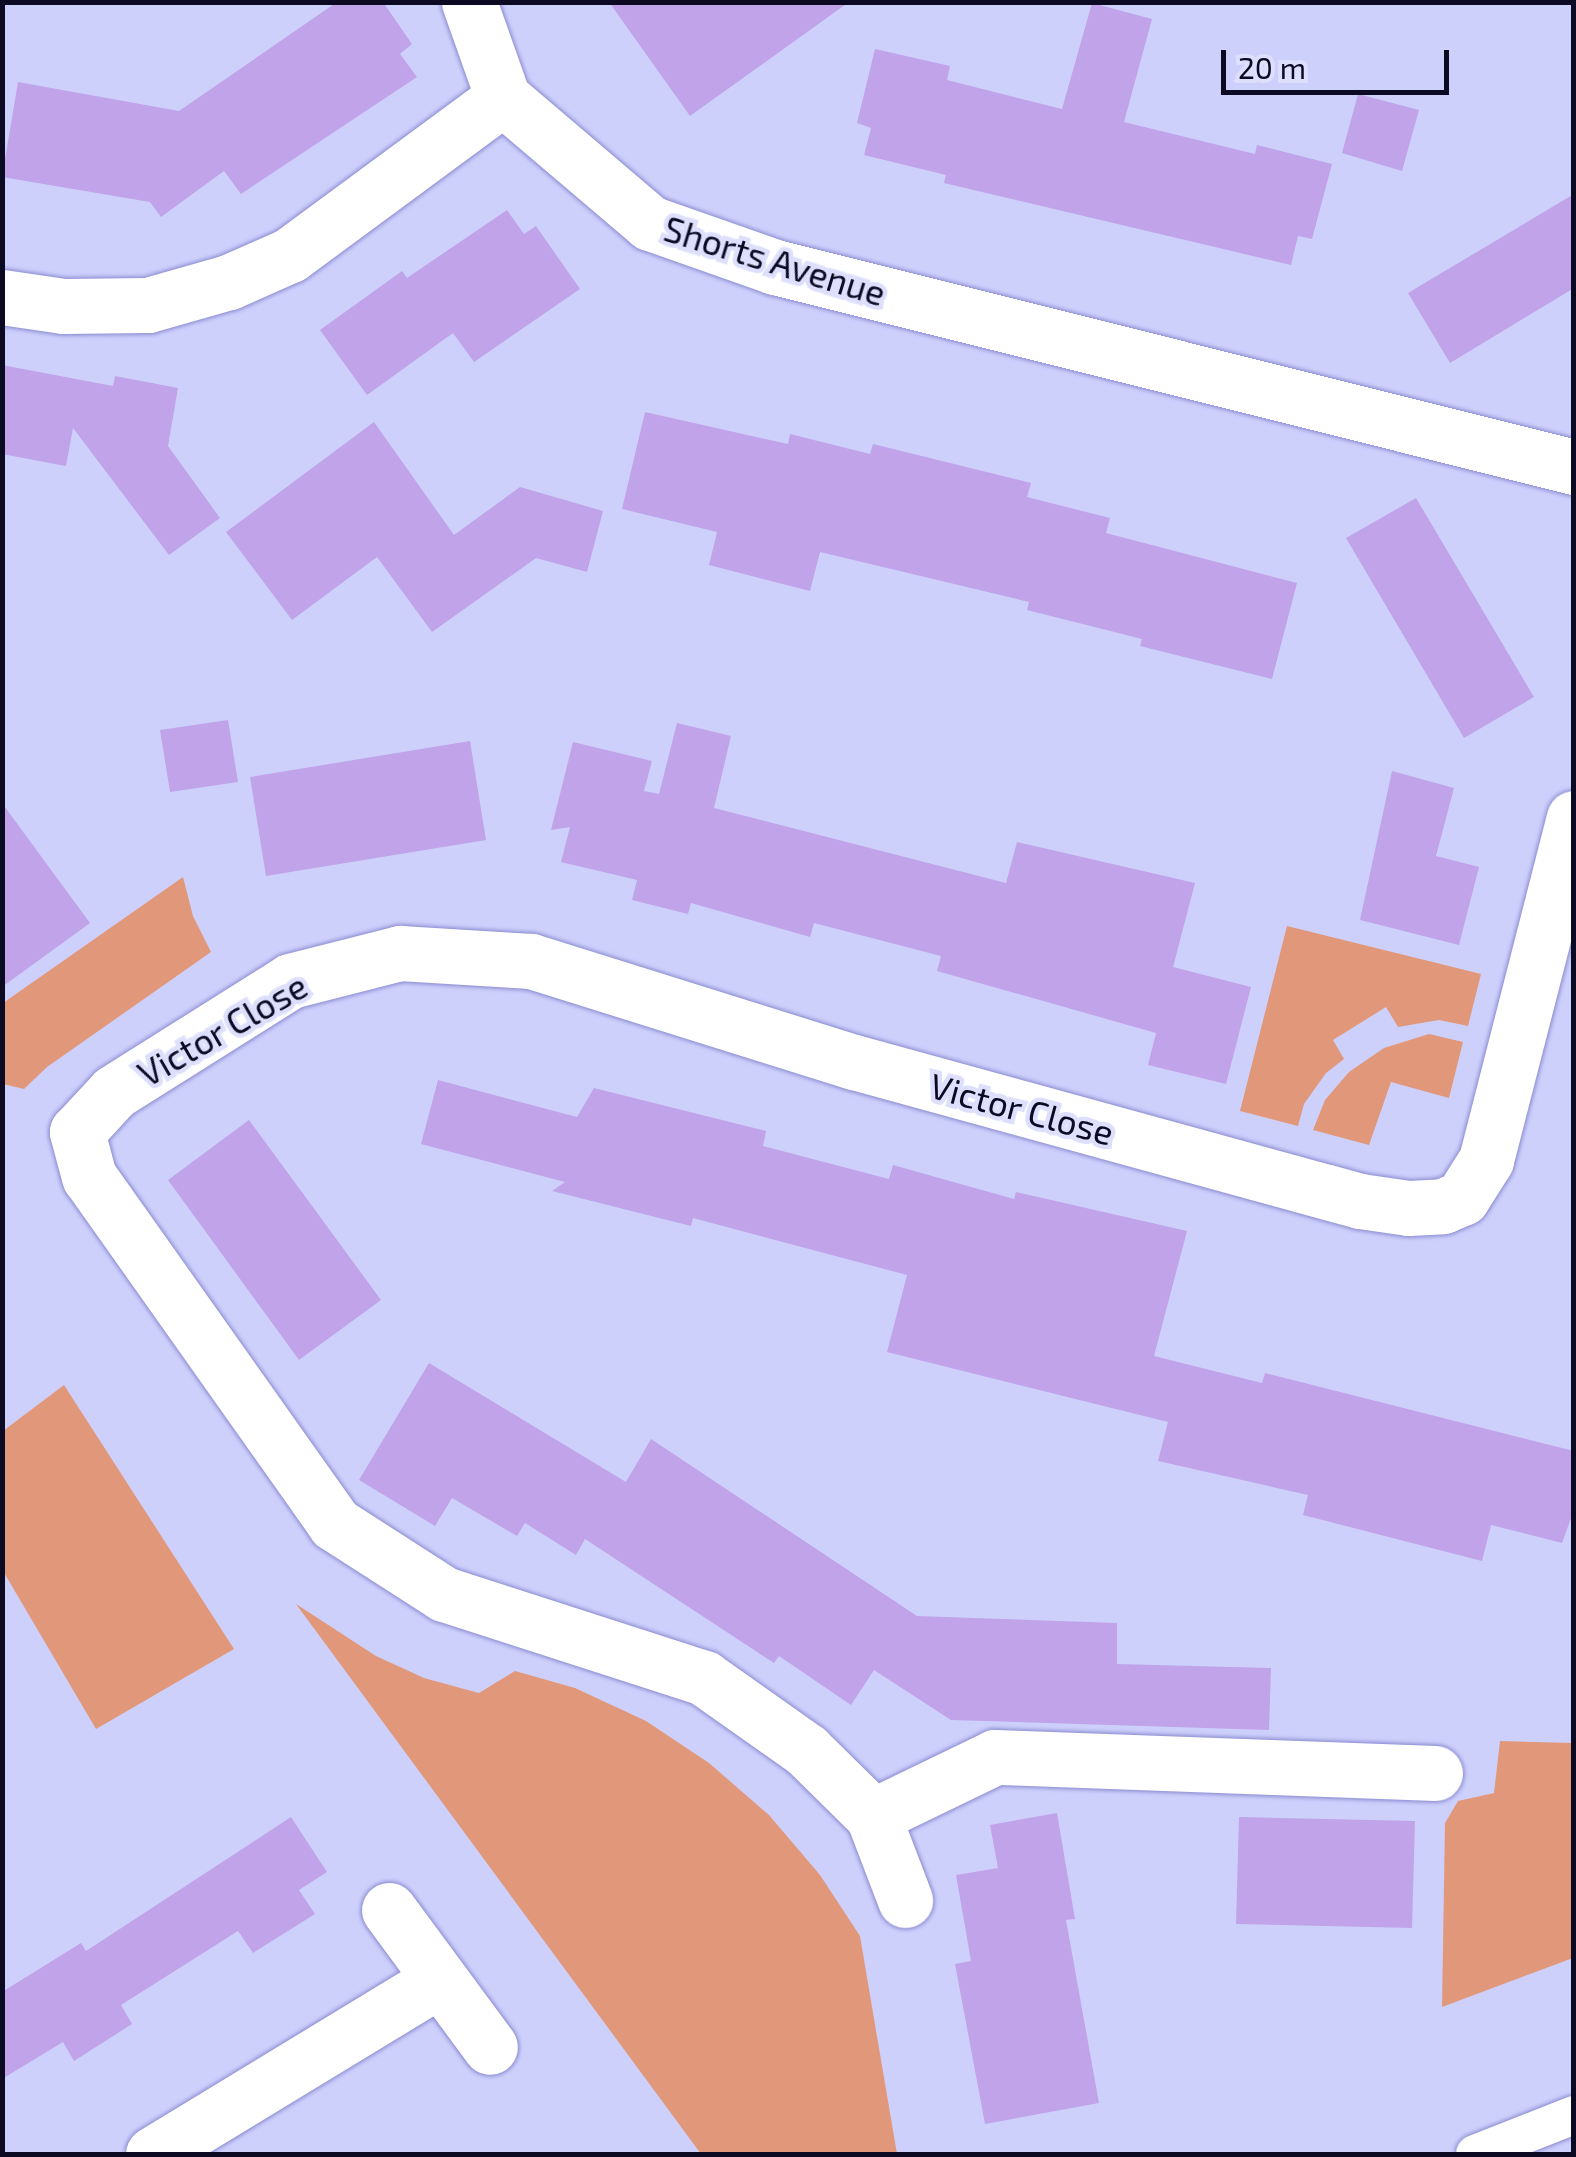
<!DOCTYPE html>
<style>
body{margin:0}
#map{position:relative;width:1576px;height:2157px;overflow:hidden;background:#ced0fc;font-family:"Exo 2",sans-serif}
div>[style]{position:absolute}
.green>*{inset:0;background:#e19779}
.building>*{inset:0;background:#c0a3e9}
.roads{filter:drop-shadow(0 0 2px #8a8bd0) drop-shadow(0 0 2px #8a8bd0)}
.lane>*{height:38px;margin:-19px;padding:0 19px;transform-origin:19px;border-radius:19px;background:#fff}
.street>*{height:55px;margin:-27.5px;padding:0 27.5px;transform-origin:27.5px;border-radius:27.5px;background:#fff}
span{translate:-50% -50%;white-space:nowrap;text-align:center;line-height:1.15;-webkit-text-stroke:9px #dddffd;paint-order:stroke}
.street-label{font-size:35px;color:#0c0a23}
.frame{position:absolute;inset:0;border:5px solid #0c0a23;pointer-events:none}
.scale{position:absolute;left:1221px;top:50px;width:228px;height:45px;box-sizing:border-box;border:5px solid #0c0a23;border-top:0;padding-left:12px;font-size:30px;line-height:35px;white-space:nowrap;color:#0c0a23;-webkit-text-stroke:8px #dddffd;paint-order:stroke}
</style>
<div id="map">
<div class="green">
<div style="clip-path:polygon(183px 877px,193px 916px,211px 952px,47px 1067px,24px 1089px,3px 1084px,3px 1003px)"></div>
<div style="clip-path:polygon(1287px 926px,1481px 974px,1468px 1026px,1439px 1020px,1398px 1027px,1386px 1007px,1333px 1040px,1344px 1059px,1326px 1073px,1304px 1104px,1298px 1126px,1240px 1111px)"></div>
<div style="clip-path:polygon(1429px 1034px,1463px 1042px,1449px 1098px,1391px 1082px,1369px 1145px,1313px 1130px,1325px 1100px,1349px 1072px,1384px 1048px)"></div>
<div style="clip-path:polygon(64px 1385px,234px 1649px,96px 1729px,3px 1571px,3px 1431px)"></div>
<div style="clip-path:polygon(296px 1604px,376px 1656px,424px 1678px,479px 1693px,515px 1671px,575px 1688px,646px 1721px,709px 1763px,769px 1815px,820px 1875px,860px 1936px,897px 2154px,701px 2154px)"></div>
<div style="clip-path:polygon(1500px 1741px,1573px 1743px,1573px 1958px,1442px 2007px,1445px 1823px,1458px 1801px,1494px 1793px)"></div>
</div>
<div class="building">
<div style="clip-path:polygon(337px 2px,383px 2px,412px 44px,400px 54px,417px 77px,241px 194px,224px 171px,161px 217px,150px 202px,2px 177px,18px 82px,179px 111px)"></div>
<div style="clip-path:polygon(609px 2px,849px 2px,690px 116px)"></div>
<div style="clip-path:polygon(1092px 3px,1152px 19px,1124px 122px,1255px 154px,1257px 145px,1332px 164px,1312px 239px,1298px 236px,1291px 265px,944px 183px,946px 175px,864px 155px,871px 128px,857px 123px,875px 49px,950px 66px,947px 80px,1062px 109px)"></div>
<div style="clip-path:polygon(1358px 94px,1419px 110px,1402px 171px,1342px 153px)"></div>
<div style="clip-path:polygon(1574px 194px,1574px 288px,1450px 363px,1408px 293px)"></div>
<div style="clip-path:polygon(507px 210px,524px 234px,536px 226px,580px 289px,474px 362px,453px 333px,367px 395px,320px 330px,402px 271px,407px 278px)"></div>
<div style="clip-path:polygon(2px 365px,113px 386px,115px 376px,178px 388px,168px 446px,220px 518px,169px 555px,73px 428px,66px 466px,2px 454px)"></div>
<div style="clip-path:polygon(645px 412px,788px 444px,790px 434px,870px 454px,873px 444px,1031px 483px,1027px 497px,1110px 518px,1106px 533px,1297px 583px,1272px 679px,1140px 646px,1142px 639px,1027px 610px,1029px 602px,820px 552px,810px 591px,709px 565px,717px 532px,622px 509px)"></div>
<div style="clip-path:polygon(374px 422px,454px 535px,520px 487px,603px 511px,587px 572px,536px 558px,432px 632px,377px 557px,292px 620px,226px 532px)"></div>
<div style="clip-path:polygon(1416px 498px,1534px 697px,1464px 738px,1346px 538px)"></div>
<div style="clip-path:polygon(228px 720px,238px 782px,170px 792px,160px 730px)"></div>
<div style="clip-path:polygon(677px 723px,731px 736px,714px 808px,1006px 883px,1017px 842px,1195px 883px,1173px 967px,1251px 987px,1226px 1084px,1148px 1065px,1156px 1033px,937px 971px,941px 956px,814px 923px,810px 937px,691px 903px,688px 914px,632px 900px,637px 880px,561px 862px,570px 827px,551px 830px,573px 742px,652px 761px,644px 791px,659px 794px)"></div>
<div style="clip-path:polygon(470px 741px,486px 840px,266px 876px,250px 777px)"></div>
<div style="clip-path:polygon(1392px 771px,1454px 788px,1436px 856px,1479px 867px,1459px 945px,1360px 920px)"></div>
<div style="clip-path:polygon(2px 803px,90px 923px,2px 987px)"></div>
<div style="clip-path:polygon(438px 1080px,577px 1117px,594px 1088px,766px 1131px,763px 1146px,889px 1179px,893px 1165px,1014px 1199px,1016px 1192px,1187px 1231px,1154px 1356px,1262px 1383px,1265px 1373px,1574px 1451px,1574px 1510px,1562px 1543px,1491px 1525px,1482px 1561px,1303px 1515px,1308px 1495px,1158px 1461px,1168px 1422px,887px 1352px,907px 1275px,693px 1218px,691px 1226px,552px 1191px,565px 1182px,421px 1144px)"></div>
<div style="clip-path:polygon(249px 1120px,381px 1300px,299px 1360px,168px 1180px)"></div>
<div style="clip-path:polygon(429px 1363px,626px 1482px,651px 1439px,917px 1616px,1117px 1623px,1117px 1664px,1271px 1668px,1269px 1730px,951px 1720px,874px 1670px,851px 1705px,779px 1656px,774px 1663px,585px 1539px,576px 1555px,525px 1523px,517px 1536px,452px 1498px,435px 1526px,359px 1480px)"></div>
<div style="clip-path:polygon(1057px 1813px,1075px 1919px,1066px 1920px,1099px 2103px,985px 2124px,955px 1964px,971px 1961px,956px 1875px,998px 1868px,990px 1825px)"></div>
<div style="clip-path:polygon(291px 1817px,327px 1872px,299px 1890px,315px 1914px,253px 1953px,238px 1931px,121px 2005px,132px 2024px,74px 2061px,63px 2042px,2px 2079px,2px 1992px,81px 1943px,86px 1951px)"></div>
<div style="clip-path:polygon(1239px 1817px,1415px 1821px,1412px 1928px,1236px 1924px)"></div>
</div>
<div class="roads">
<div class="lane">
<div style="left:1475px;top:2154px;width:106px;rotate:-21.5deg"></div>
</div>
<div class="street">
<div style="left:469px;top:2px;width:102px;rotate:70.5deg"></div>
<div style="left:2px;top:297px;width:62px;rotate:8.4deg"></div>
<div style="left:63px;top:306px;width:85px;rotate:-0.7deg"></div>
<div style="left:148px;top:305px;width:84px;rotate:-15.9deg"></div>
<div style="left:229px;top:282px;width:67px;rotate:-23.9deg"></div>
<div style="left:290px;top:255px;width:265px;rotate:-36.4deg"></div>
<div style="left:503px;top:98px;width:193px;rotate:40.4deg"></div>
<div style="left:650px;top:223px;width:133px;rotate:19.4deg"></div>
<div style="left:775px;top:267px;width:824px;rotate:14.05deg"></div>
<div style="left:1435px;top:1773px;width:440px;rotate:-177.9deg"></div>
<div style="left:995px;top:1757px;width:136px;rotate:154.2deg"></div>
<div style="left:873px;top:1816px;width:94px;rotate:-135.4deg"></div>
<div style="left:806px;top:1750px;width:125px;rotate:-144.8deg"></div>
<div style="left:704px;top:1678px;width:273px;rotate:-162.1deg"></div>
<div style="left:444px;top:1594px;width:130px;rotate:-147.3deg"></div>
<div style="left:335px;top:1524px;width:425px;rotate:-125.3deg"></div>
<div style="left:89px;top:1177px;width:47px;rotate:-104.9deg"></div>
<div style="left:77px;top:1132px;width:54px;rotate:-47.2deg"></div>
<div style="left:114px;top:1092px;width:208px;rotate:-32.2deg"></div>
<div style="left:290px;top:981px;width:114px;rotate:-14.3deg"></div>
<div style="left:400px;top:953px;width:131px;rotate:3.5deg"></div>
<div style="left:531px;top:961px;width:338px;rotate:17.4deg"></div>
<div style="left:854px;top:1062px;width:525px;rotate:15.36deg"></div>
<div style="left:1360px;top:1201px;width:49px;rotate:8.1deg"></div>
<div style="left:1409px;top:1208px;width:34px;rotate:-3deg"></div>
<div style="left:1443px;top:1206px;width:21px;rotate:-23deg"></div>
<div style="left:1462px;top:1198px;width:45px;rotate:-57.7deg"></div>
<div style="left:1486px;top:1160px;width:353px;rotate:-75.6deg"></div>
<div style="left:873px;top:1816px;width:90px;rotate:69.1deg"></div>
<div style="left:389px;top:1910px;width:170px;rotate:53.6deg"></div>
<div style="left:153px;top:2154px;width:335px;rotate:-31.3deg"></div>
</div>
</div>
<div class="street-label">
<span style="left:775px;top:260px;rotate:17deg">Shorts Avenue</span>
<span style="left:222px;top:1029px;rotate:-30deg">Victor Close</span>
<span style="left:1022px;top:1108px;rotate:15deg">Victor Close</span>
</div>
<div class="frame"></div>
<div class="scale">20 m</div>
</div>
